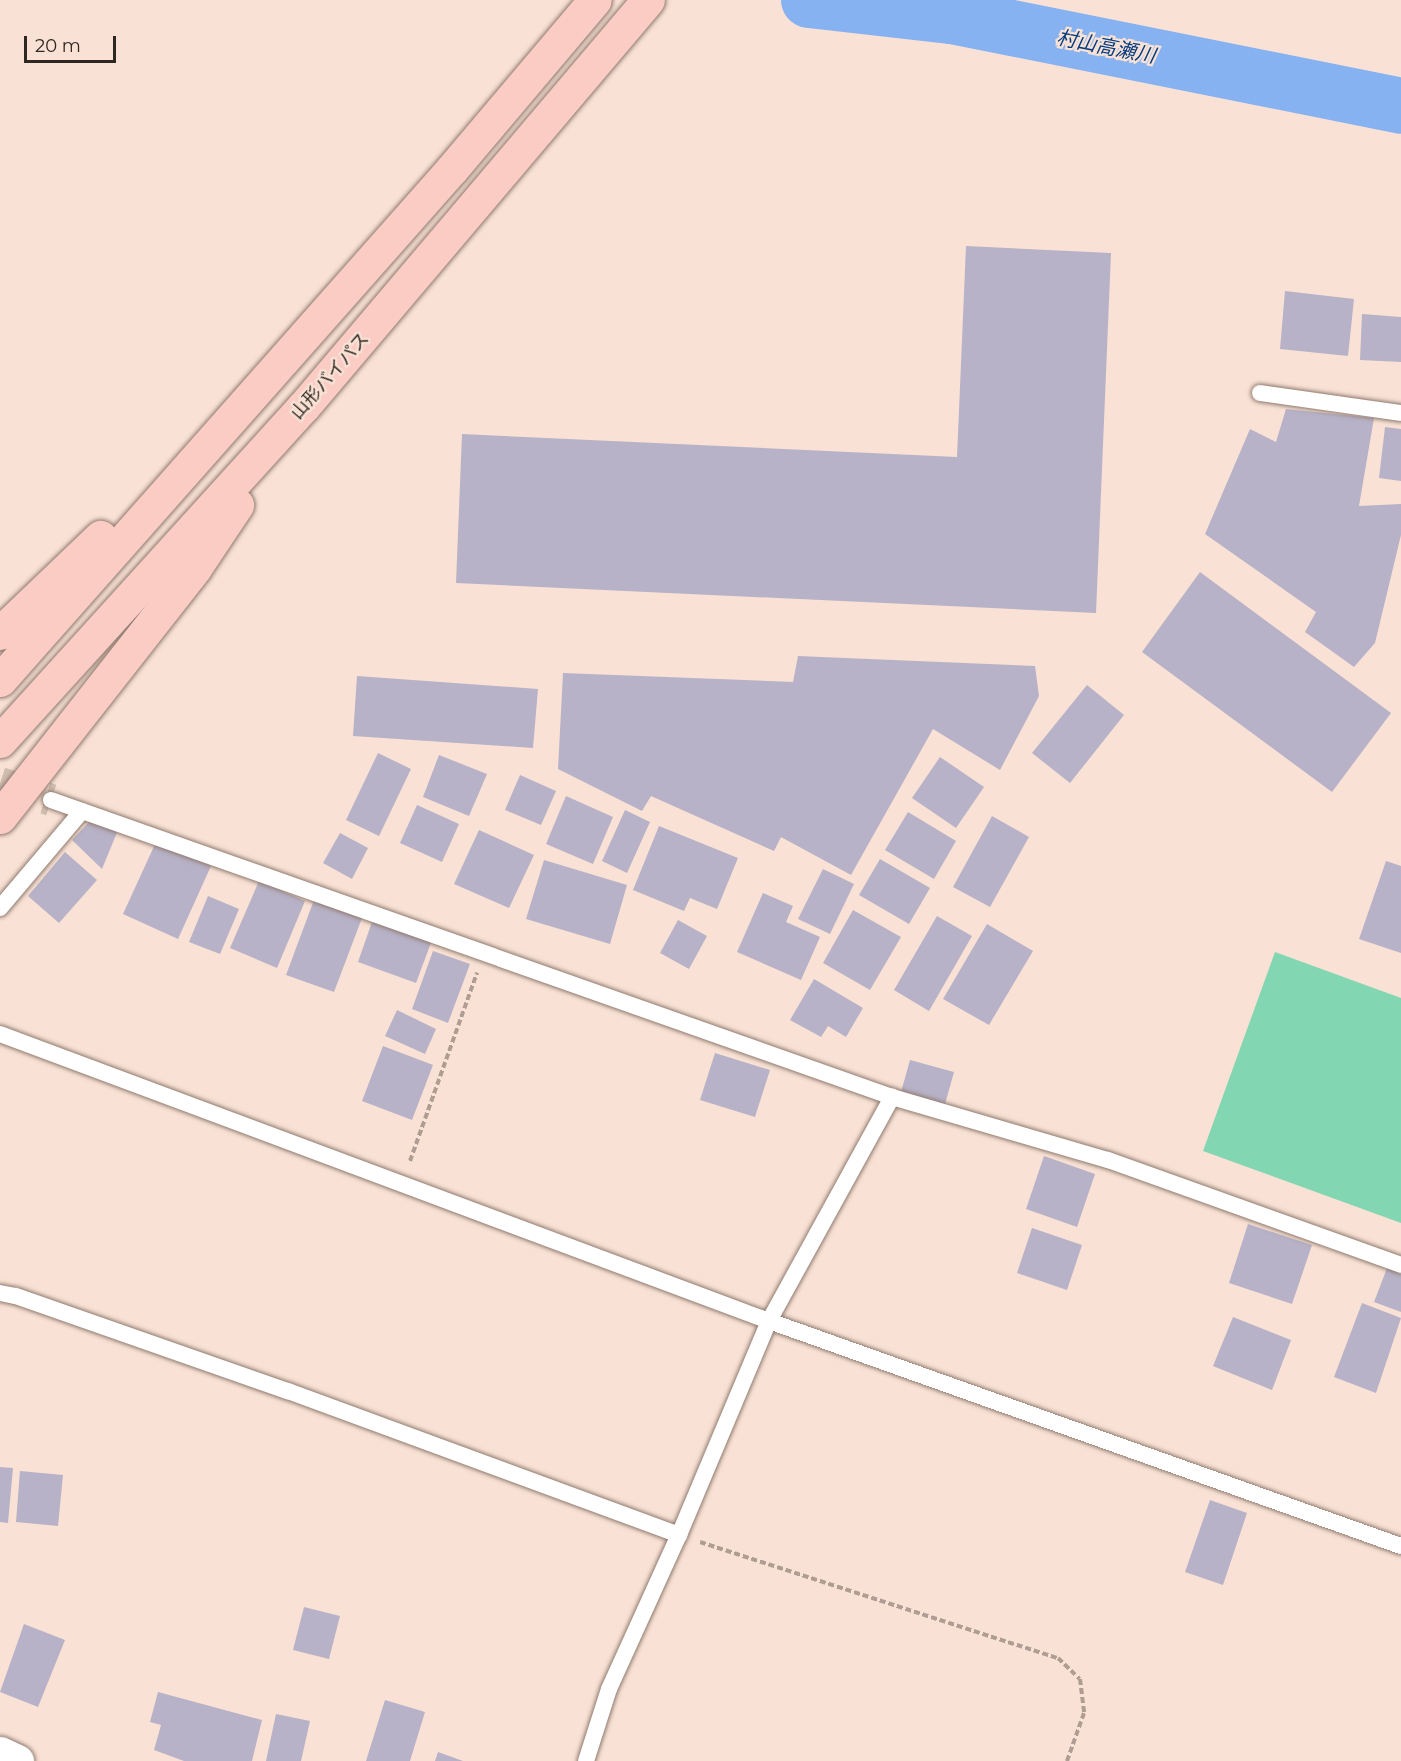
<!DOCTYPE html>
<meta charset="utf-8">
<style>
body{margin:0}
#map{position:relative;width:1401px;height:1761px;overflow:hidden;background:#f9e2d5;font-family:Montserrat,"Noto Sans JP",sans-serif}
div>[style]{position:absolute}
.green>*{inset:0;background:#82d6b1}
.river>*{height:56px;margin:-28px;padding:0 28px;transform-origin:28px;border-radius:28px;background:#86b2f1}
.building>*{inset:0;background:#b7b2c7}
.minor-tunnel>*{height:32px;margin-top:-16px;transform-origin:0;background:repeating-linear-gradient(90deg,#d1bdb1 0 32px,transparent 0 48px)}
.path>*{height:4px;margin-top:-2px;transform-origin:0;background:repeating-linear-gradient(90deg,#af9d93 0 6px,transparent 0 9px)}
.roads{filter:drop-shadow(0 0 2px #8f7a6f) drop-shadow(0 0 2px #8f7a6f)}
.service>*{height:16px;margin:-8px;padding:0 8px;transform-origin:8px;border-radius:8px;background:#fff}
.secondary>*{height:33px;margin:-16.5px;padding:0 16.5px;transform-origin:16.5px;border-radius:16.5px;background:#fff}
.trunk>*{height:33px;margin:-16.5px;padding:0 16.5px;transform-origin:16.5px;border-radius:16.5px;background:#faccc4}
span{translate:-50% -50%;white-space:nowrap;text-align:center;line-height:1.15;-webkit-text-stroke:4.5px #f9e2d5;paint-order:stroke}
.street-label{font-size:18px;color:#2f2722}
.water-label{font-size:20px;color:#053c80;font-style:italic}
.scale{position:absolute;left:24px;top:36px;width:92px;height:27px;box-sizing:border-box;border:3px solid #2f2722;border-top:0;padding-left:8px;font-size:18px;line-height:21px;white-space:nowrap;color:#2f2722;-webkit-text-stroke:4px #f9e2d5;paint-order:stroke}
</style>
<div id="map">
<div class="green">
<div style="clip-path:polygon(1275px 952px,1401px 998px,1401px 1223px,1203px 1151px)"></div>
</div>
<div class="river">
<div style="left:809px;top:0;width:144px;rotate:6.4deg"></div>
<div style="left:952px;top:16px;width:458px;rotate:11.3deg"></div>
</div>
<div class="building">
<div style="clip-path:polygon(966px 246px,1111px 253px,1096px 613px,456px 583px,462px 434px,957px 457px)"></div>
<div style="clip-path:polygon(1285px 291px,1354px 299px,1348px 356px,1280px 349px)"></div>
<div style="clip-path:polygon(1362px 314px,1401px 317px,1401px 362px,1360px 360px)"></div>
<div style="clip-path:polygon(1286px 409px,1374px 418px,1359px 506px,1401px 504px,1401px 535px,1375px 643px,1354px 667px,1305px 632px,1316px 612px,1205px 534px,1250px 429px,1276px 442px)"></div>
<div style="clip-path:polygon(1385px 427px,1401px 429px,1401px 481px,1379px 478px)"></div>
<div style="clip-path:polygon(1200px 572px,1391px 713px,1332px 792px,1142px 652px)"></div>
<div style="clip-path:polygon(798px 656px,1035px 666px,1039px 696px,1000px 770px,933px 729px,851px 875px,781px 837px,774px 851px,651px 796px,642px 811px,558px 769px,563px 673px,793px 682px)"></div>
<div style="clip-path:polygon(357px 676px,538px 689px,533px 748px,353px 736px)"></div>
<div style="clip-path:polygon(1087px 685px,1124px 715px,1070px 783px,1032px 753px)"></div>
<div style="clip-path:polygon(378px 753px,411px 769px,379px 836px,346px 820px)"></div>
<div style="clip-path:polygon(439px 755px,487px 774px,469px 816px,423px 797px)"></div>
<div style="clip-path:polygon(940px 757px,984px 787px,956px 828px,912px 798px)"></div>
<div style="clip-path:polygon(520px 775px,556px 791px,541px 825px,505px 810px)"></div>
<div style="clip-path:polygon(566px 796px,613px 817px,593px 864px,546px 844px)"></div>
<div style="clip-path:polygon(417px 805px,459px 824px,442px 862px,400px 843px)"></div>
<div style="clip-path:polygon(625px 810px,650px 822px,627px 873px,602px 861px)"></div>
<div style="clip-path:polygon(908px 812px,956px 841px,934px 879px,885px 850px)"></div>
<div style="clip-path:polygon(992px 816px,1029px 837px,990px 907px,953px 887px)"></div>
<div style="clip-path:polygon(92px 819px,118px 830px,102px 869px,72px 840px)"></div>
<div style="clip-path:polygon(659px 826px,738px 858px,717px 909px,690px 898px,684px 911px,633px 890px)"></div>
<div style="clip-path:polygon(479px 830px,534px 855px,509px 908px,454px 884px)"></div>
<div style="clip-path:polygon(340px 833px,368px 848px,352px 879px,323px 863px)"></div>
<div style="clip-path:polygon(156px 842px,211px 866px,178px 939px,123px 914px)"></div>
<div style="clip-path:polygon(65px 852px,97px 880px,59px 923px,28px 896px)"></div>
<div style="clip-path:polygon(880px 859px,930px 888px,909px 924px,859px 895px)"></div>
<div style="clip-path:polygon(544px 860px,627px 885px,610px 944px,526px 919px)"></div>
<div style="clip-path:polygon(1386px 861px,1401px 866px,1401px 953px,1359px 939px)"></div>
<div style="clip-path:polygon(823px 869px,854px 884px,830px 934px,798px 919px)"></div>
<div style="clip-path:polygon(259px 881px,305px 901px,277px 968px,230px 948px)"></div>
<div style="clip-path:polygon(763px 893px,793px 906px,786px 922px,820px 937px,801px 980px,737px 952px)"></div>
<div style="clip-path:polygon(208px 896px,239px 909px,220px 954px,189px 942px)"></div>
<div style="clip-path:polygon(314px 900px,362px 918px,334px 992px,286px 975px)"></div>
<div style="clip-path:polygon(853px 910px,901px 937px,870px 990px,823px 963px)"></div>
<div style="clip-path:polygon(937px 916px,972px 936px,929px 1011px,894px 990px)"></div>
<div style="clip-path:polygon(373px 919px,432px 940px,416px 983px,358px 962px)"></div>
<div style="clip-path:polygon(678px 920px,707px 936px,689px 969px,660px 953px)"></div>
<div style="clip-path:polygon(987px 924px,1033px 951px,989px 1025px,943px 999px)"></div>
<div style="clip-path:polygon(433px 951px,470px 964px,448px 1023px,412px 1009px)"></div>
<div style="clip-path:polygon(814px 979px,863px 1008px,846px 1037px,828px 1026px,821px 1037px,790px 1020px)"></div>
<div style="clip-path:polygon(397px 1010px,436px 1029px,425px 1054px,385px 1036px)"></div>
<div style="clip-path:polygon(383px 1046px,433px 1065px,412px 1120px,362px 1101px)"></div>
<div style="clip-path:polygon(715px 1053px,770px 1070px,755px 1117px,700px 1100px)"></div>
<div style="clip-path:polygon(910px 1060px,954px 1072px,945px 1104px,901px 1092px)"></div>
<div style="clip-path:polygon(1044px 1156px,1095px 1174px,1077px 1227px,1026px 1209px)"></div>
<div style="clip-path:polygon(1248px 1224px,1312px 1245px,1292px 1304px,1229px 1283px)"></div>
<div style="clip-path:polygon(1032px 1228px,1082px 1245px,1067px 1290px,1017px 1273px)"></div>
<div style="clip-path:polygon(1387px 1268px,1401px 1274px,1401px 1312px,1374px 1302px)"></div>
<div style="clip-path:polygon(1362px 1303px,1401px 1318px,1376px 1393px,1334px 1377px)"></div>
<div style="clip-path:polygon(1233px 1317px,1291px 1340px,1272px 1390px,1213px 1366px)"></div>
<div style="clip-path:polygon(0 1467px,13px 1468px,8px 1523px,0 1522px)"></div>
<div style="clip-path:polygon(20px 1471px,63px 1475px,58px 1526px,16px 1522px)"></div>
<div style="clip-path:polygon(1210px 1500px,1247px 1513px,1223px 1585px,1185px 1572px)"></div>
<div style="clip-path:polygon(304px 1607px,340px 1616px,329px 1659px,293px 1650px)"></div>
<div style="clip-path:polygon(24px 1624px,65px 1640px,38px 1707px,0 1692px)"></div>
<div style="clip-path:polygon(158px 1692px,262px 1720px,252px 1761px,184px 1761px,154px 1750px,161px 1725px,150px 1722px)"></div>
<div style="clip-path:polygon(385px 1700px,425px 1712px,410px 1761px,366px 1761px)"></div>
<div style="clip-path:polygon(276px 1714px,310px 1721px,301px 1761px,266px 1761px)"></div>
<div style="clip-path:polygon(438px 1752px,463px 1761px,435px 1761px)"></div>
</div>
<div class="minor-tunnel">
<div style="left:0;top:783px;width:54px;rotate:18.4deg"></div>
</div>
<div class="path">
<div style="left:410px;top:1161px;width:200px;rotate:-70.4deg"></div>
<div style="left:700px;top:1542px;width:376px;rotate:18deg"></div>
<div style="left:1058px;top:1658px;width:30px;rotate:44deg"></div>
<div style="left:1080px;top:1679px;width:34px;rotate:83deg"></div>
<div style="left:1084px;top:1713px;width:51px;rotate:109.5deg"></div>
</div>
<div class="roads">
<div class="service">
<div style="left:1260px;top:393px;width:142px;rotate:8.1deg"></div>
<div style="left:51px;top:800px;width:892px;rotate:19.45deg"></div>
<div style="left:892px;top:1097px;width:225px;rotate:16.3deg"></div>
<div style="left:1108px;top:1160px;width:311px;rotate:19.7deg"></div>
<div style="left:0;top:908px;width:127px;rotate:-49.8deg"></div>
<div style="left:0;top:1034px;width:821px;rotate:20.47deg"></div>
<div style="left:769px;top:1321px;width:671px;rotate:19.6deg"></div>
<div style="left:0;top:1293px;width:16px;rotate:11deg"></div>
<div style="left:16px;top:1296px;width:288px;rotate:19.3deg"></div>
<div style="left:288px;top:1391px;width:417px;rotate:20.2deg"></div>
<div style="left:586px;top:1761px;width:76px;rotate:-72.3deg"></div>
<div style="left:609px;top:1689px;width:169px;rotate:-65.6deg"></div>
<div style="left:679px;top:1535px;width:232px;rotate:-67.2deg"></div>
<div style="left:769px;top:1321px;width:256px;rotate:-61.2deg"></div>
</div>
<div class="secondary">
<div style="left:0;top:1753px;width:19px;rotate:25deg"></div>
</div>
<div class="trunk">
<div style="left:0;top:633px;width:139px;rotate:-43.8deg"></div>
<div style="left:0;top:680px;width:682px;rotate:-48.51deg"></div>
<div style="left:452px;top:169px;width:221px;rotate:-49.8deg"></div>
<div style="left:0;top:741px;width:452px;rotate:-47.8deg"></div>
<div style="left:304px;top:406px;width:532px;rotate:-49.73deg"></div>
<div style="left:0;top:817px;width:316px;rotate:-51.9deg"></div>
<div style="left:195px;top:568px;width:76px;rotate:-56.3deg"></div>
</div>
</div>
<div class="street-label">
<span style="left:330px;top:376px;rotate:-49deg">山形バイパス</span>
</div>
<div class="water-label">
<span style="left:1106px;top:47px;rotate:11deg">村山高瀬川</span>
</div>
<div class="scale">20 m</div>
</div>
